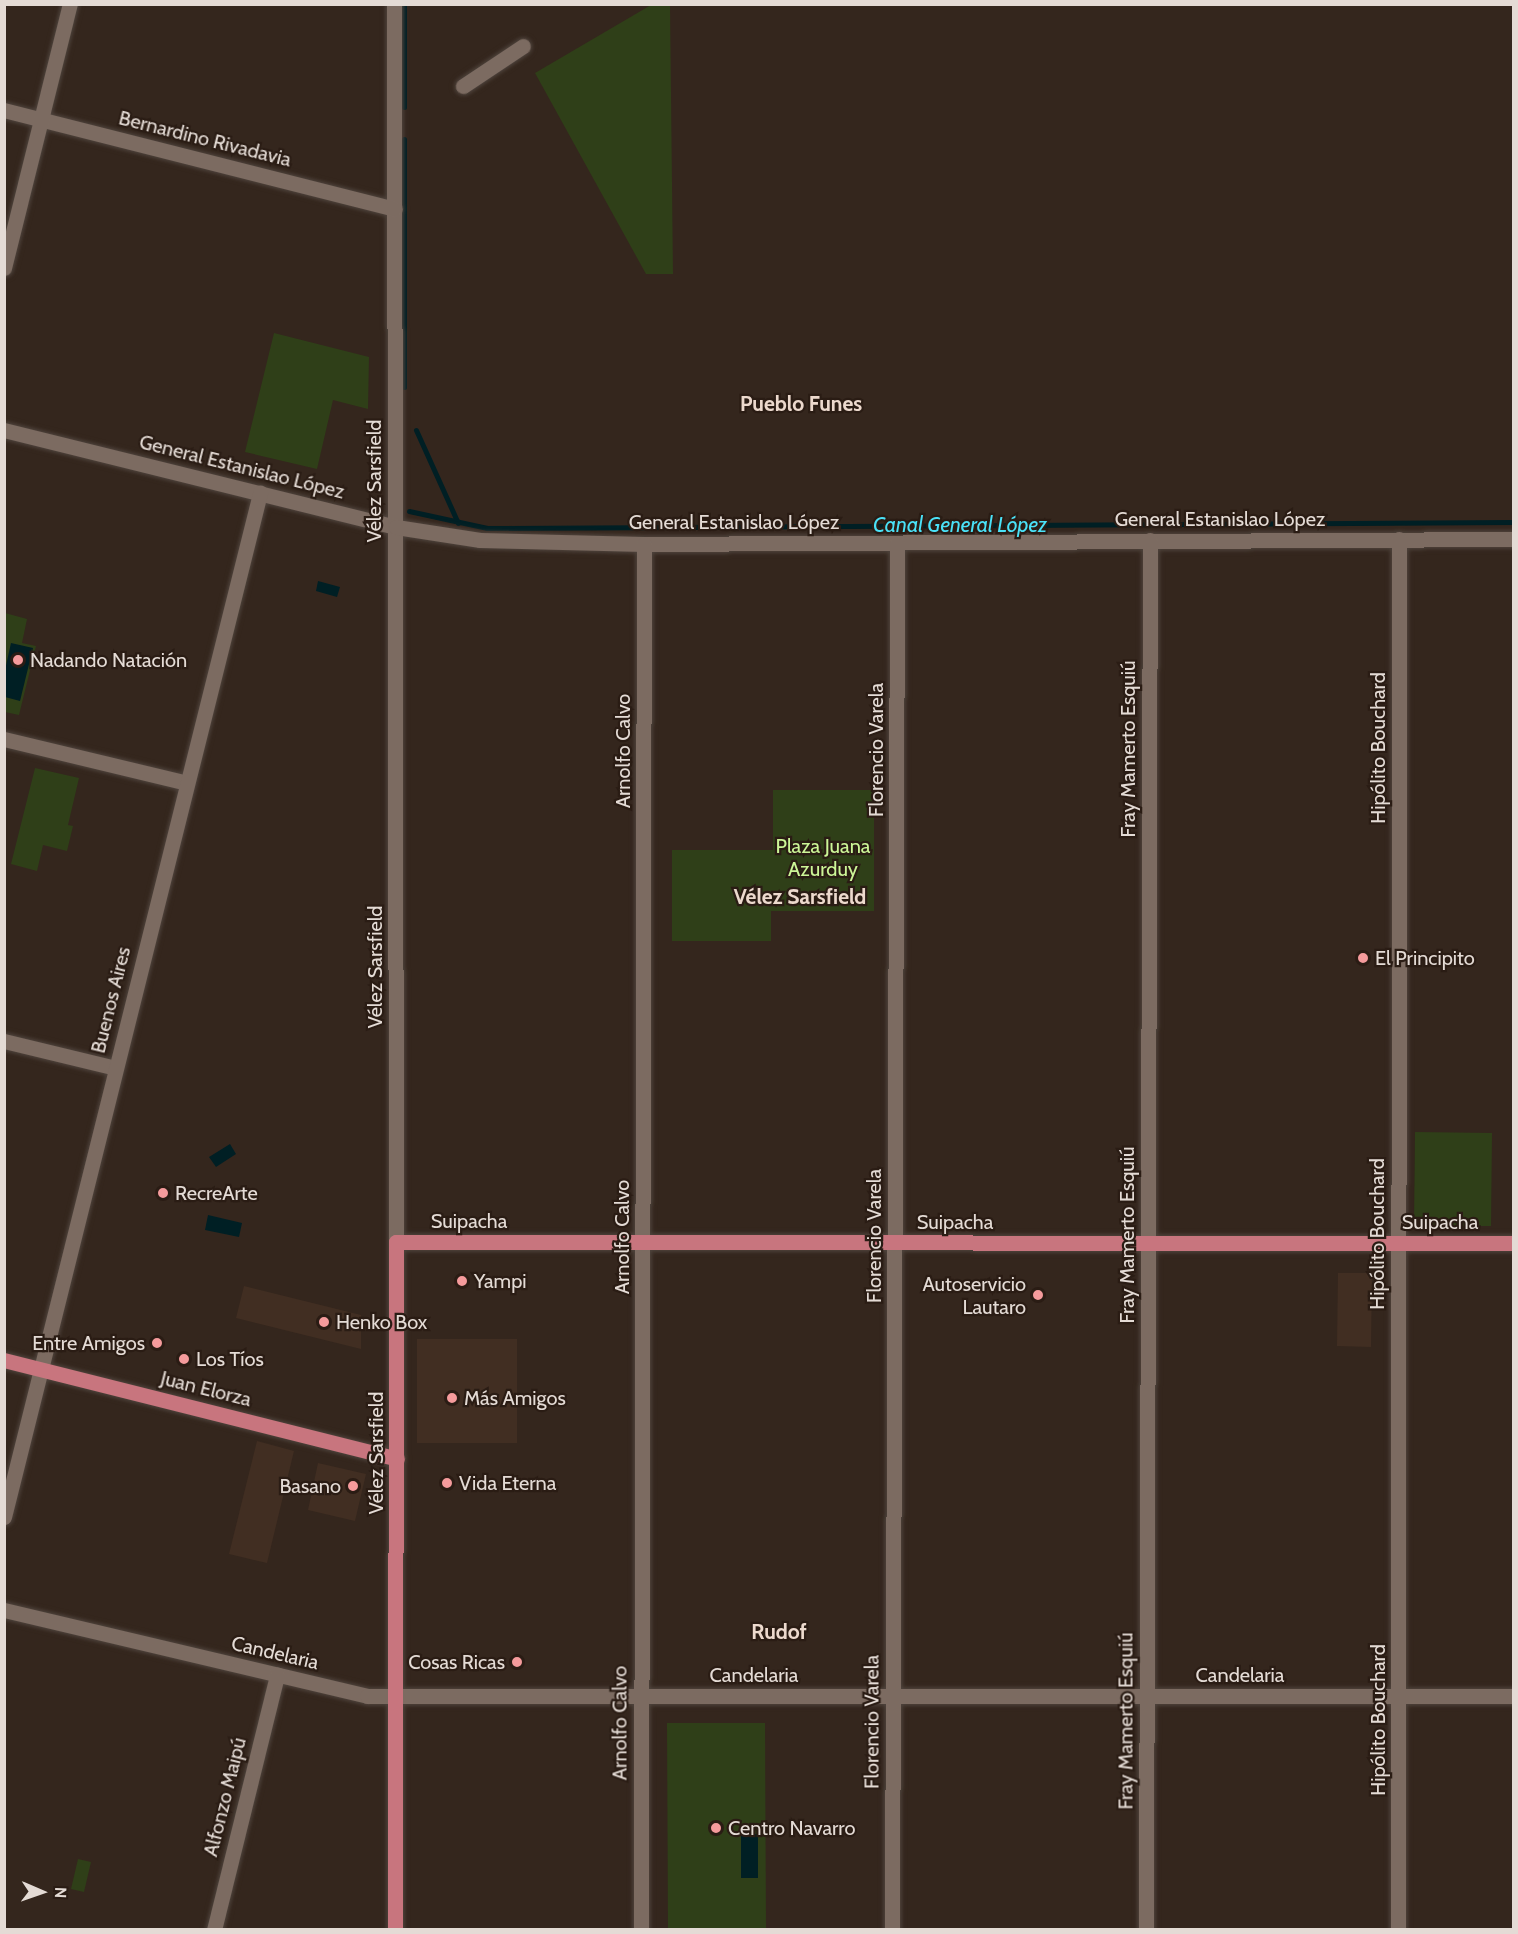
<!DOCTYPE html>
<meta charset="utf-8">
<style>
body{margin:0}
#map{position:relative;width:1518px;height:1934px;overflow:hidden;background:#34261d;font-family:Cabin,sans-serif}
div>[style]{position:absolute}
.built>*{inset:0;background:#412e22}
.green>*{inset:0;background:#2f3f18}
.water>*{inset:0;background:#001f24}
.stream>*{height:5px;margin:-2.5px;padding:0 2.5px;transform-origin:2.5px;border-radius:2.5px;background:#001f24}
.roads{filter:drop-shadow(0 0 2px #4f443d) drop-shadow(0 0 2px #4f443d)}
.minor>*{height:15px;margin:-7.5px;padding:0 7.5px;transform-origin:7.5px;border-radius:7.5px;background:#7c6b61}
.major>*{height:15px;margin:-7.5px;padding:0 7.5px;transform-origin:7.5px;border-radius:7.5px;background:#c8757e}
.dots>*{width:16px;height:16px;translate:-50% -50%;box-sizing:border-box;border:3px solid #2a1c14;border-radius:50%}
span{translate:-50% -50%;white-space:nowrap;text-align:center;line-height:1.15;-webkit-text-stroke:4.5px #2a1c14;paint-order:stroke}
.street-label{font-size:20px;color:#e4dbd5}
.poi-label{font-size:20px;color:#e4dbd5}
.left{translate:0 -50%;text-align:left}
.right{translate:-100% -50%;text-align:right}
.park-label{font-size:20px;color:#ccf597}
.neighbourhood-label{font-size:21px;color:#ecd9cd;font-weight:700}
.water-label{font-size:21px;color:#4ae2f8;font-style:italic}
.frame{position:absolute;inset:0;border:6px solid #e4dbd5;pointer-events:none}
.north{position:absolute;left:12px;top:1862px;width:60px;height:60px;-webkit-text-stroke:4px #2a1c14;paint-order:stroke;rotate:92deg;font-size:16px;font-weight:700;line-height:24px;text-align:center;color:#e4dbd5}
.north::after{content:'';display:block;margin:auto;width:21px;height:27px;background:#e4dbd5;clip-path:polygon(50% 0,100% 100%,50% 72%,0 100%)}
</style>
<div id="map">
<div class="built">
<div style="clip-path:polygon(1338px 1273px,1372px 1273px,1371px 1347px,1337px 1346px)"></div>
<div style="clip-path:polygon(244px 1286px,361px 1315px,361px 1349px,236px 1318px)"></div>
<div style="clip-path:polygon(417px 1339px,517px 1339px,517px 1443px,417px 1443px)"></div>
<div style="clip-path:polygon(257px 1441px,294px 1451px,267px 1563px,229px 1554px)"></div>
<div style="clip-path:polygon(318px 1463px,366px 1474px,355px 1521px,308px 1510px)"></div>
</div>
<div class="green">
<div style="clip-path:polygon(651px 5px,670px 5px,673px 274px,646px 274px,535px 73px)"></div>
<div style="clip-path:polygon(274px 333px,369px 357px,368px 409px,333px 400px,317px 469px,245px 452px)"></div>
<div style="clip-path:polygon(5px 613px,27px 619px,22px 643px,36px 646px,19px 715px,5px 712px)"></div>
<div style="clip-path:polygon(35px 768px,79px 778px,68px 825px,73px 826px,67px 851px,43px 845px,37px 871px,11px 864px)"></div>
<div style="clip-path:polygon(773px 790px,874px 790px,874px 911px,771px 911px,771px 941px,672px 941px,672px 850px,773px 850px)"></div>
<div style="clip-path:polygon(1415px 1132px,1492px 1133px,1491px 1226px,1414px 1226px)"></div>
<div style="clip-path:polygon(667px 1723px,765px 1723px,766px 1929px,668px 1929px)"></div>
<div style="clip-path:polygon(78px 1859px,91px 1862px,84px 1892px,71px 1889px)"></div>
</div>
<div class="water">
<div style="clip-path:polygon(318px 581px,340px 587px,337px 597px,316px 591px)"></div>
<div style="clip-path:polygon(11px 643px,33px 648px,20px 701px,5px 697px,5px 670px)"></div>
<div style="clip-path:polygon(230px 1144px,236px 1154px,216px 1167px,209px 1157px)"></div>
<div style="clip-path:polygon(208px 1215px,242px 1223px,239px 1237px,205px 1230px)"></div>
<div style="clip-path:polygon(741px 1834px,758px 1834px,758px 1878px,741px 1878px)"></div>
</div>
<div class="stream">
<div style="left:404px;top:4px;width:103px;rotate:90deg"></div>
<div style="left:404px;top:387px;width:248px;rotate:-90deg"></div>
<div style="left:416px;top:430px;width:102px;rotate:65.7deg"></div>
<div style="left:409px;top:511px;width:80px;rotate:12.3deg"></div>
<div style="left:487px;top:528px;width:1027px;rotate:-0.33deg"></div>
</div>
<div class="roads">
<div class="minor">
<div style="left:394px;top:4px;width:1238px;rotate:89.91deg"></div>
<div style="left:463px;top:86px;width:72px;rotate:-33.7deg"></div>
<div style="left:4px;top:110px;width:403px;rotate:14.2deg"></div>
<div style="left:4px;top:268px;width:272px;rotate:-76deg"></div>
<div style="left:4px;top:430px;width:404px;rotate:13.9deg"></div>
<div style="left:396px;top:527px;width:85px;rotate:8.8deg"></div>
<div style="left:480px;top:540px;width:164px;rotate:1.4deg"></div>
<div style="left:644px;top:544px;width:870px;rotate:-0.33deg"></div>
<div style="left:4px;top:739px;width:188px;rotate:13.5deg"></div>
<div style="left:4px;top:1041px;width:115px;rotate:13.6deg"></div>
<div style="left:4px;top:1517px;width:1056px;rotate:-75.96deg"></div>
<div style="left:4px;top:1610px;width:373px;rotate:13.3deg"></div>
<div style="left:367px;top:1696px;width:1147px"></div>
<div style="left:214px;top:1930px;width:263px;rotate:-76.1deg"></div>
<div style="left:641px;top:1930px;width:1386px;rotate:-89.88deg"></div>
<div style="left:892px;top:1930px;width:1387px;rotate:-89.79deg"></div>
<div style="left:1146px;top:1930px;width:1390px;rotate:-89.84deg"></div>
<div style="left:1398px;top:1930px;width:1391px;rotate:-89.96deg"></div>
</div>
<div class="major">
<div style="left:4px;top:1360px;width:405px;rotate:14.1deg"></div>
<div style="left:395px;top:1930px;width:688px;rotate:-89.92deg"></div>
<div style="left:396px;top:1242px;width:1118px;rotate:0.05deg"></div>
</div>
</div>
<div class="dots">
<div style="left:18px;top:660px;background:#f59b9c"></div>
<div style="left:1363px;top:958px;background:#f59b9c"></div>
<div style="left:163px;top:1193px;background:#f59b9c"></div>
<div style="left:462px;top:1281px;background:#f59b9c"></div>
<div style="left:1038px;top:1295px;background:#f59b9c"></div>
<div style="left:324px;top:1322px;background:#f59b9c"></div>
<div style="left:157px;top:1343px;background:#f59b9c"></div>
<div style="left:184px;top:1359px;background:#f59b9c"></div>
<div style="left:452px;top:1398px;background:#f59b9c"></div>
<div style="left:447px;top:1483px;background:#f59b9c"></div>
<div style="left:353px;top:1486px;background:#f59b9c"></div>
<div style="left:517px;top:1662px;background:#f59b9c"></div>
<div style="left:716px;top:1828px;background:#f59b9c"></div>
</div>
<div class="street-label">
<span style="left:205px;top:139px;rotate:14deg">Bernardino Rivadavia</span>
<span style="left:242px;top:467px;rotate:14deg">General Estanislao López</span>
<span style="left:374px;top:481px;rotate:-90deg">Vélez Sarsfield</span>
<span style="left:1220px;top:519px">General Estanislao López</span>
<span style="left:734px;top:522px">General Estanislao López</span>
<span style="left:1378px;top:748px;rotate:-90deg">Hipólito Bouchard</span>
<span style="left:1128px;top:749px;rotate:-90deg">Fray Mamerto Esquiú</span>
<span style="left:876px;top:750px;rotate:-90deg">Florencio Varela</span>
<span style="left:623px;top:751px;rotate:-90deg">Arnolfo Calvo</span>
<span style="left:375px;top:967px;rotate:-90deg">Vélez Sarsfield</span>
<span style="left:111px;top:1000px;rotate:-76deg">Buenos Aires</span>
<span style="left:469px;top:1221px">Suipacha</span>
<span style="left:955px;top:1222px">Suipacha</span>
<span style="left:1440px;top:1222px">Suipacha</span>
<span style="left:1377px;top:1234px;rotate:-90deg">Hipólito Bouchard</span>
<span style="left:1127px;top:1235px;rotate:-90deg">Fray Mamerto Esquiú</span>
<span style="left:874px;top:1236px;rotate:-90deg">Florencio Varela</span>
<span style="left:622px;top:1237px;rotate:-90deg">Arnolfo Calvo</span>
<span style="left:206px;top:1389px;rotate:14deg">Juan Elorza</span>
<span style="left:376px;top:1453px;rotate:-90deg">Vélez Sarsfield</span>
<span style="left:275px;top:1653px;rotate:13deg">Candelaria</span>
<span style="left:754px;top:1675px">Candelaria</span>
<span style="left:1240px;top:1675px">Candelaria</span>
<span style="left:1378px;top:1720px;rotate:-90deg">Hipólito Bouchard</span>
<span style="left:1126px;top:1721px;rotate:-90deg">Fray Mamerto Esquiú</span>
<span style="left:872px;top:1722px;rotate:-90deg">Florencio Varela</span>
<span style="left:620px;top:1723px;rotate:-90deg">Arnolfo Calvo</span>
<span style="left:225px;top:1797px;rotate:-76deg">Alfonzo Maipú</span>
</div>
<div class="poi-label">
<span class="left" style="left:30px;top:660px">Nadando Natación</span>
<span class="left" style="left:1375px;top:958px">El Principito</span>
<span class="left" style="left:175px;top:1193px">RecreArte</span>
<span class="left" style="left:474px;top:1281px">Yampi</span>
<span class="right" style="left:1026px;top:1296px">Autoservicio<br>Lautaro</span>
<span class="left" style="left:336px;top:1322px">Henko Box</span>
<span class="right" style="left:145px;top:1343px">Entre Amigos</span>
<span class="left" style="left:196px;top:1359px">Los Tíos</span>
<span class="left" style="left:464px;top:1398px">Más Amigos</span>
<span class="left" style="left:459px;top:1483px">Vida Eterna</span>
<span class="right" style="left:341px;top:1486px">Basano</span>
<span class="right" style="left:505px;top:1662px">Cosas Ricas</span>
<span class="left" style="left:728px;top:1828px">Centro Navarro</span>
</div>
<div class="park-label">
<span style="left:823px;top:858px">Plaza Juana<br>Azurduy</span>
</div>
<div class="neighbourhood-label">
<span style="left:801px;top:404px">Pueblo Funes</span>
<span style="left:800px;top:897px">Vélez Sarsfield</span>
<span style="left:779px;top:1632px">Rudof</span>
</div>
<div class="water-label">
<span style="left:960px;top:525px">Canal General López</span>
</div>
<div class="frame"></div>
<div class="north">N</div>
</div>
